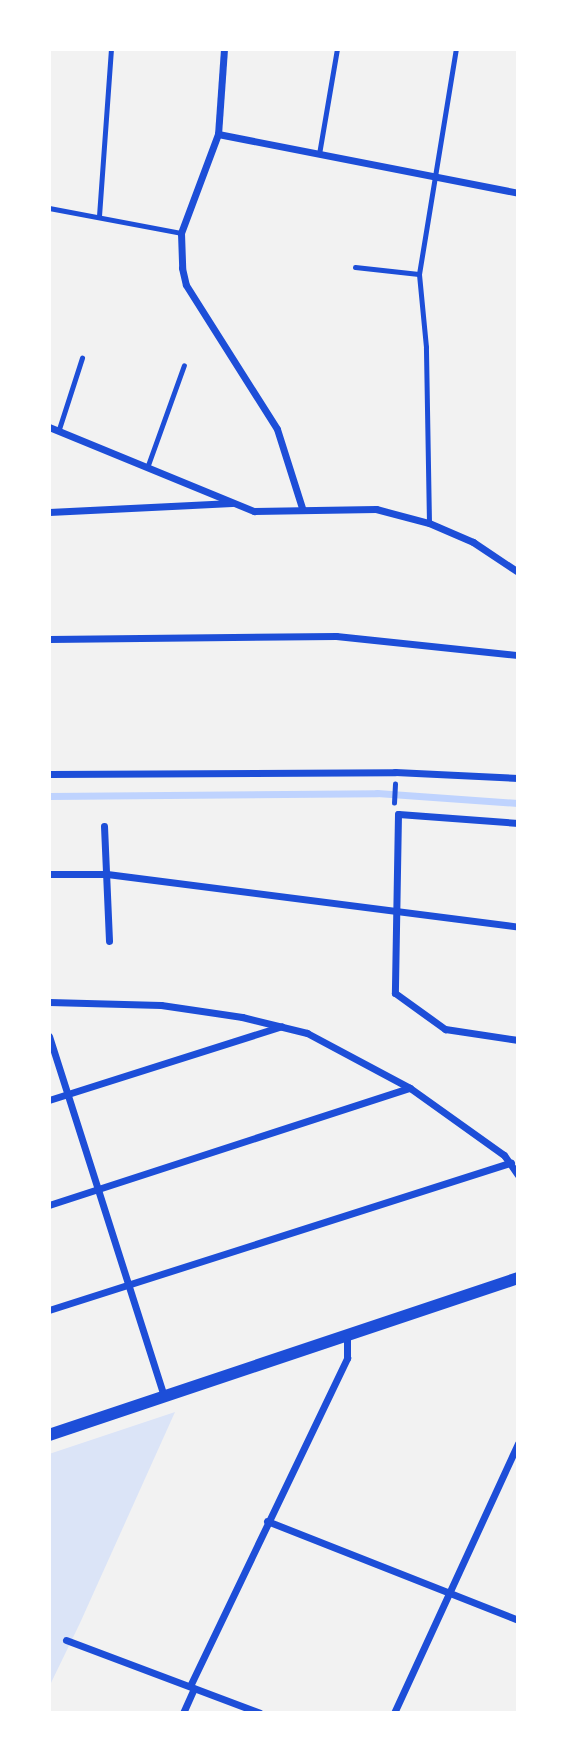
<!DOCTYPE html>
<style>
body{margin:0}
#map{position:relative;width:567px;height:1762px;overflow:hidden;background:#f2f2f2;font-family:"PT Sans Narrow",sans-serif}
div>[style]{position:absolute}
.green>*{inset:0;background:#dbe4f7}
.stream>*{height:7px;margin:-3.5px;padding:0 3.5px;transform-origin:3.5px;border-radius:3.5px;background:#bfd3fe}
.path>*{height:4.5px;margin:-2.25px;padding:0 2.25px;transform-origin:2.25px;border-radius:2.25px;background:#1d4ed8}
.service>*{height:5px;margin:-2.5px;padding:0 2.5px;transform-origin:2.5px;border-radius:2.5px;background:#1d4ed8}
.minor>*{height:7px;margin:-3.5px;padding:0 3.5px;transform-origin:3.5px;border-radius:3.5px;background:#1d4ed8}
.tertiary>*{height:12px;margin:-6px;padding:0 6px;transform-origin:6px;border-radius:6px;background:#1d4ed8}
span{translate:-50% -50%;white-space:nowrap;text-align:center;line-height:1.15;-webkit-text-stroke:5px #fff;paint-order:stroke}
.frame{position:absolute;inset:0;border:51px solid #fff;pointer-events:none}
</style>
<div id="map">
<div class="green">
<div style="clip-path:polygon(175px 1412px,80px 1623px,49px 1687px,49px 1454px)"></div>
</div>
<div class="stream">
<div style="left:49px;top:796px;width:328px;rotate:-0.5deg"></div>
<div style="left:377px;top:793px;width:141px;rotate:4.1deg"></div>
</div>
<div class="path">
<div style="left:394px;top:803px;width:19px;rotate:-87deg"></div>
</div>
<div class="service">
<div style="left:319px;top:154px;width:107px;rotate:-80.3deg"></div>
<div style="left:49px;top:208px;width:134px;rotate:10.7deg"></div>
<div style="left:99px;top:216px;width:167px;rotate:-85.9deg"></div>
<div style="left:355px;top:267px;width:64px;rotate:6.2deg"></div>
<div style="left:59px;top:429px;width:75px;rotate:-72.1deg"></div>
<div style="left:148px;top:465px;width:106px;rotate:-70.2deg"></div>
<div style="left:429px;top:523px;width:176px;rotate:-91deg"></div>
<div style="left:426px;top:347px;width:73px;rotate:-95.5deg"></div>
<div style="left:419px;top:274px;width:228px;rotate:-80.7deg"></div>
</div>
<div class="minor">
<div style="left:224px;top:49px;width:85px;rotate:94deg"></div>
<div style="left:218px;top:134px;width:106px;rotate:110.5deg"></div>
<div style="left:181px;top:233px;width:35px;rotate:88deg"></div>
<div style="left:182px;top:268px;width:17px;rotate:77deg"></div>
<div style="left:186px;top:285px;width:170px;rotate:57.7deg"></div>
<div style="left:277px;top:429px;width:83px;rotate:72.4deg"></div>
<div style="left:218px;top:134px;width:306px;rotate:11.1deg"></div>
<div style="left:49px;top:427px;width:222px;rotate:22.3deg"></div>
<div style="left:254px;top:511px;width:122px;rotate:-0.9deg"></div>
<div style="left:376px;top:509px;width:55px;rotate:14.8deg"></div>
<div style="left:429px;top:523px;width:48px;rotate:23.4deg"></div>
<div style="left:473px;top:542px;width:54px;rotate:33.7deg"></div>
<div style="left:49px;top:512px;width:183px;rotate:-2.8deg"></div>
<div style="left:49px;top:639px;width:287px;rotate:-0.6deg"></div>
<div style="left:336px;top:636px;width:183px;rotate:6deg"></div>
<div style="left:49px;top:774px;width:346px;rotate:-0.3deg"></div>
<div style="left:395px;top:772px;width:123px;rotate:2.8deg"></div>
<div style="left:518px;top:823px;width:120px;rotate:-175.7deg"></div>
<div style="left:398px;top:814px;width:179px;rotate:91deg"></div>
<div style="left:395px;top:993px;width:62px;rotate:35.8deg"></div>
<div style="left:445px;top:1029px;width:74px;rotate:8.6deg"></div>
<div style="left:104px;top:826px;width:115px;rotate:87.5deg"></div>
<div style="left:49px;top:874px;width:58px"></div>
<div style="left:107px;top:874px;width:414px;rotate:7.3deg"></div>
<div style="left:49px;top:1002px;width:112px;rotate:1.5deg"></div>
<div style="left:161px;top:1005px;width:82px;rotate:8.4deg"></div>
<div style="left:242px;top:1017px;width:67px;rotate:13.8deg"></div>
<div style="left:307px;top:1033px;width:117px;rotate:28.1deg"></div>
<div style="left:410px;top:1088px;width:115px;rotate:35.5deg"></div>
<div style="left:504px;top:1155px;width:24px;rotate:55deg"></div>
<div style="left:49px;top:1036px;width:379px;rotate:72.3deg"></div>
<div style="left:49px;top:1100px;width:244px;rotate:-17.6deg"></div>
<div style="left:49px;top:1205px;width:379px;rotate:-18deg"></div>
<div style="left:49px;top:1310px;width:485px;rotate:-17.7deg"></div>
<div style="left:267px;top:1521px;width:270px;rotate:21.5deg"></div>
<div style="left:66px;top:1640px;width:207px;rotate:20.6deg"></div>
<div style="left:190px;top:1686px;width:364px;rotate:-64.4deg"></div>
<div style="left:347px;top:1358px;width:20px;rotate:-90deg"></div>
<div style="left:183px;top:1713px;width:27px;rotate:-66deg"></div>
<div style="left:394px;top:1713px;width:297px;rotate:-65.3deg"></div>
</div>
<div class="tertiary">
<div style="left:49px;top:1435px;width:495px;rotate:-18.5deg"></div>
</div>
<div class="frame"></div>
</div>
